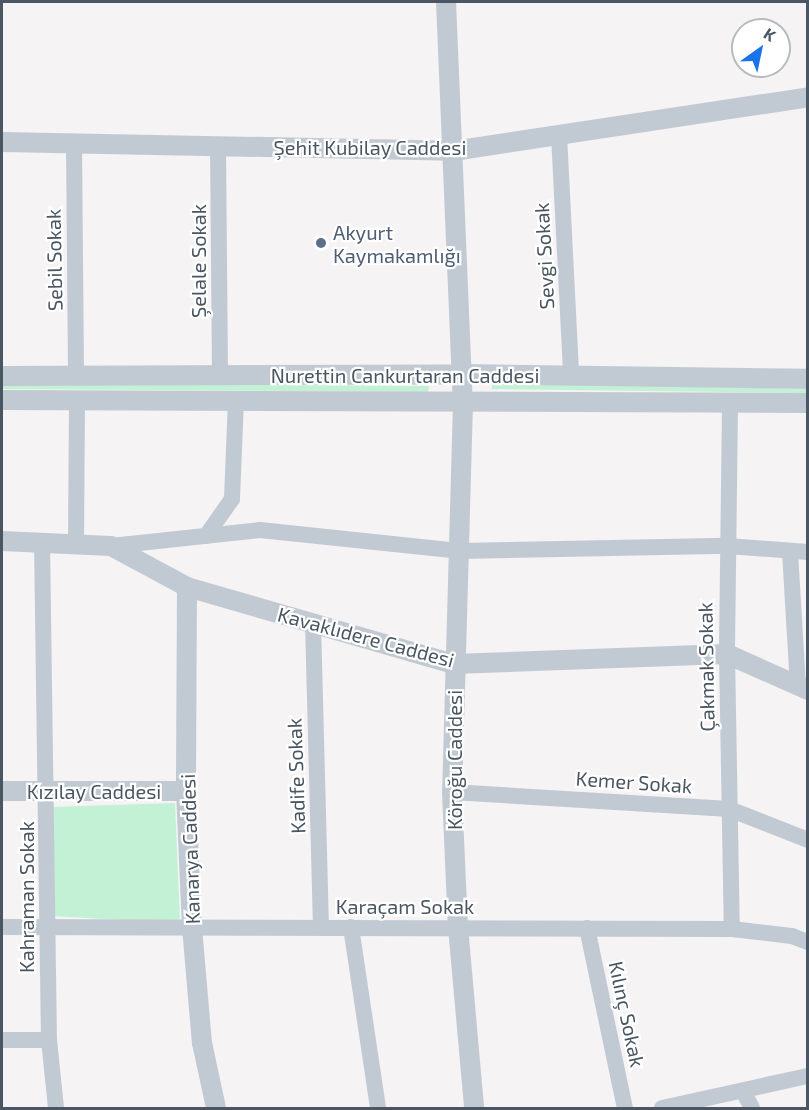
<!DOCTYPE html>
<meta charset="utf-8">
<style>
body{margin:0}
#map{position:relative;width:809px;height:1110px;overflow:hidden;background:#f5f3f3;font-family:"Exo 2",sans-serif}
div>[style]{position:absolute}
.green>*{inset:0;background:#c3f1d5}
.minor>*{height:16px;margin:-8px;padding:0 8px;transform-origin:8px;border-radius:8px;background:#c1cad2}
.tertiary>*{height:20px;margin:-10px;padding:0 10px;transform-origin:10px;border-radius:10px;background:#c1cad2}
.dots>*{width:16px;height:16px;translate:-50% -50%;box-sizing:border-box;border:3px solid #fff;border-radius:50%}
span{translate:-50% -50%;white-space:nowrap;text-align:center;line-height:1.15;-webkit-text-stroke:4.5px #fff;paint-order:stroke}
.street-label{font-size:20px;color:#4a5661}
.service-label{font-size:20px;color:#4e5e75}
.left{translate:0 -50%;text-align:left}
.frame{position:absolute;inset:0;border:3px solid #4a5661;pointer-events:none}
.north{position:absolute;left:731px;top:18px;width:60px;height:60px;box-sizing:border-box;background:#fff;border:2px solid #b7bbc0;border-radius:50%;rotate:33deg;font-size:16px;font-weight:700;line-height:24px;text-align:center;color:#4a5661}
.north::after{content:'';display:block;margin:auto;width:21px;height:27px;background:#1a73e8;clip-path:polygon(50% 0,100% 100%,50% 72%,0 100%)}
</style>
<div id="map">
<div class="green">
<div style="clip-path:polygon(2px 383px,429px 386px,428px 392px,2px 389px)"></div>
<div style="clip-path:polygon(492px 384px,807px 388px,808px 393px,492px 389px)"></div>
<div style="clip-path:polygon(175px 803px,180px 923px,51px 916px,50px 807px)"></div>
</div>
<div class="minor">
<div style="left:559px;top:135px;width:240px;rotate:87.1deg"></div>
<div style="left:74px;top:144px;width:232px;rotate:89.5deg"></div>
<div style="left:218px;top:146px;width:230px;rotate:89.5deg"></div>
<div style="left:730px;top:404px;width:250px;rotate:90.7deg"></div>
<div style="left:727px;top:654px;width:275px;rotate:89deg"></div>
<div style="left:206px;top:536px;width:45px;rotate:-54.9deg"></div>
<div style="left:232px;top:499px;width:99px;rotate:-87.7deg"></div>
<div style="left:42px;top:542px;width:498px;rotate:89.2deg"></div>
<div style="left:49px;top:1040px;width:68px;rotate:84.1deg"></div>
<div style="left:76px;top:544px;width:144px;rotate:-89.6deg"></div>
<div style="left:111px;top:546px;width:150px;rotate:-6.1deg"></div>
<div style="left:260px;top:530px;width:200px;rotate:6deg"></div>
<div style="left:459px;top:551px;width:268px;rotate:-1.1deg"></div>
<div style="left:727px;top:546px;width:81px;rotate:4.2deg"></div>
<div style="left:790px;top:552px;width:134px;rotate:86.6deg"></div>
<div style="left:313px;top:623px;width:304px;rotate:88.5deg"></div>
<div style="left:452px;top:792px;width:278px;rotate:3.5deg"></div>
<div style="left:729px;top:809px;width:85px;rotate:21.4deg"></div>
<div style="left:2px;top:927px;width:730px;rotate:0.16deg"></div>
<div style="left:732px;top:929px;width:60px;rotate:6.7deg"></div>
<div style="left:792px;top:936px;width:17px;rotate:21deg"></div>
<div style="left:351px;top:927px;width:183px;rotate:81.5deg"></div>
<div style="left:587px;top:928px;width:184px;rotate:78.1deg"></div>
<div style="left:2px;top:1040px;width:47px"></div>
<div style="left:743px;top:1091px;width:19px;rotate:62deg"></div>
<div style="left:662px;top:1108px;width:149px;rotate:-12.4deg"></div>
</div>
<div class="tertiary">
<div style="left:446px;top:2px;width:401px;rotate:87.6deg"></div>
<div style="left:463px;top:403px;width:389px;rotate:91.6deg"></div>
<div style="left:452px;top:792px;width:135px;rotate:87.5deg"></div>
<div style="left:458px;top:927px;width:182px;rotate:84.9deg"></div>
<div style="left:2px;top:142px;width:451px;rotate:1.1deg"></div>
<div style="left:453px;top:151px;width:359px;rotate:-8.6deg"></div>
<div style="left:2px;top:376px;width:460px;rotate:-0.2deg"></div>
<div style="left:462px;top:374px;width:346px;rotate:0.8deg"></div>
<div style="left:2px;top:400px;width:806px;rotate:0.21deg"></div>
<div style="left:2px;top:541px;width:109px;rotate:2.6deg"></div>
<div style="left:111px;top:546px;width:86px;rotate:28.3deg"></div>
<div style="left:187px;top:587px;width:278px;rotate:16.1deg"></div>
<div style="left:454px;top:664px;width:273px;rotate:-2.1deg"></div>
<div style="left:727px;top:654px;width:89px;rotate:24deg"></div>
<div style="left:187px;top:587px;width:204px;rotate:90.3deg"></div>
<div style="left:186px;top:791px;width:136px;rotate:87.5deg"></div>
<div style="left:192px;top:927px;width:116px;rotate:85.1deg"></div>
<div style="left:202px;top:1043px;width:66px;rotate:77.8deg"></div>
<div style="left:2px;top:791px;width:184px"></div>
</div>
<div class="dots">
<div style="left:321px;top:243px;background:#5c6f8a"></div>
</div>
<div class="street-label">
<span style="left:370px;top:147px">Şehit Kubilay Caddesi</span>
<span style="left:544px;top:256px;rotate:-93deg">Sevgi Sokak</span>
<span style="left:54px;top:260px;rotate:-91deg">Sebil Sokak</span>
<span style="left:198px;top:261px;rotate:-90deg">Şelale Sokak</span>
<span style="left:405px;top:375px">Nurettin Cankurtaran Caddesi</span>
<span style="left:366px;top:637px;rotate:15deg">Kavaklıdere Caddesi</span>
<span style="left:706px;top:667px;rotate:-91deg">Çakmak Sokak</span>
<span style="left:454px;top:760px;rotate:-90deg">Köroğu Caddesi</span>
<span style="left:296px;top:776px;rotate:-92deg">Kadife Sokak</span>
<span style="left:634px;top:782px;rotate:4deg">Kemer Sokak</span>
<span style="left:94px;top:791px">Kızılay Caddesi</span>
<span style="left:190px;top:849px;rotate:-92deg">Kanarya Caddesi</span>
<span style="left:26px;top:897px;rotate:-90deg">Kahraman Sokak</span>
<span style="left:405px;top:906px">Karaçam Sokak</span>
<span style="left:627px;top:1014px;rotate:78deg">Kılınç Sokak</span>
</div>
<div class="service-label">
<span class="left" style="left:333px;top:244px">Akyurt<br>Kaymakamlığı</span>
</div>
<div class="frame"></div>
<div class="north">K</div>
</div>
